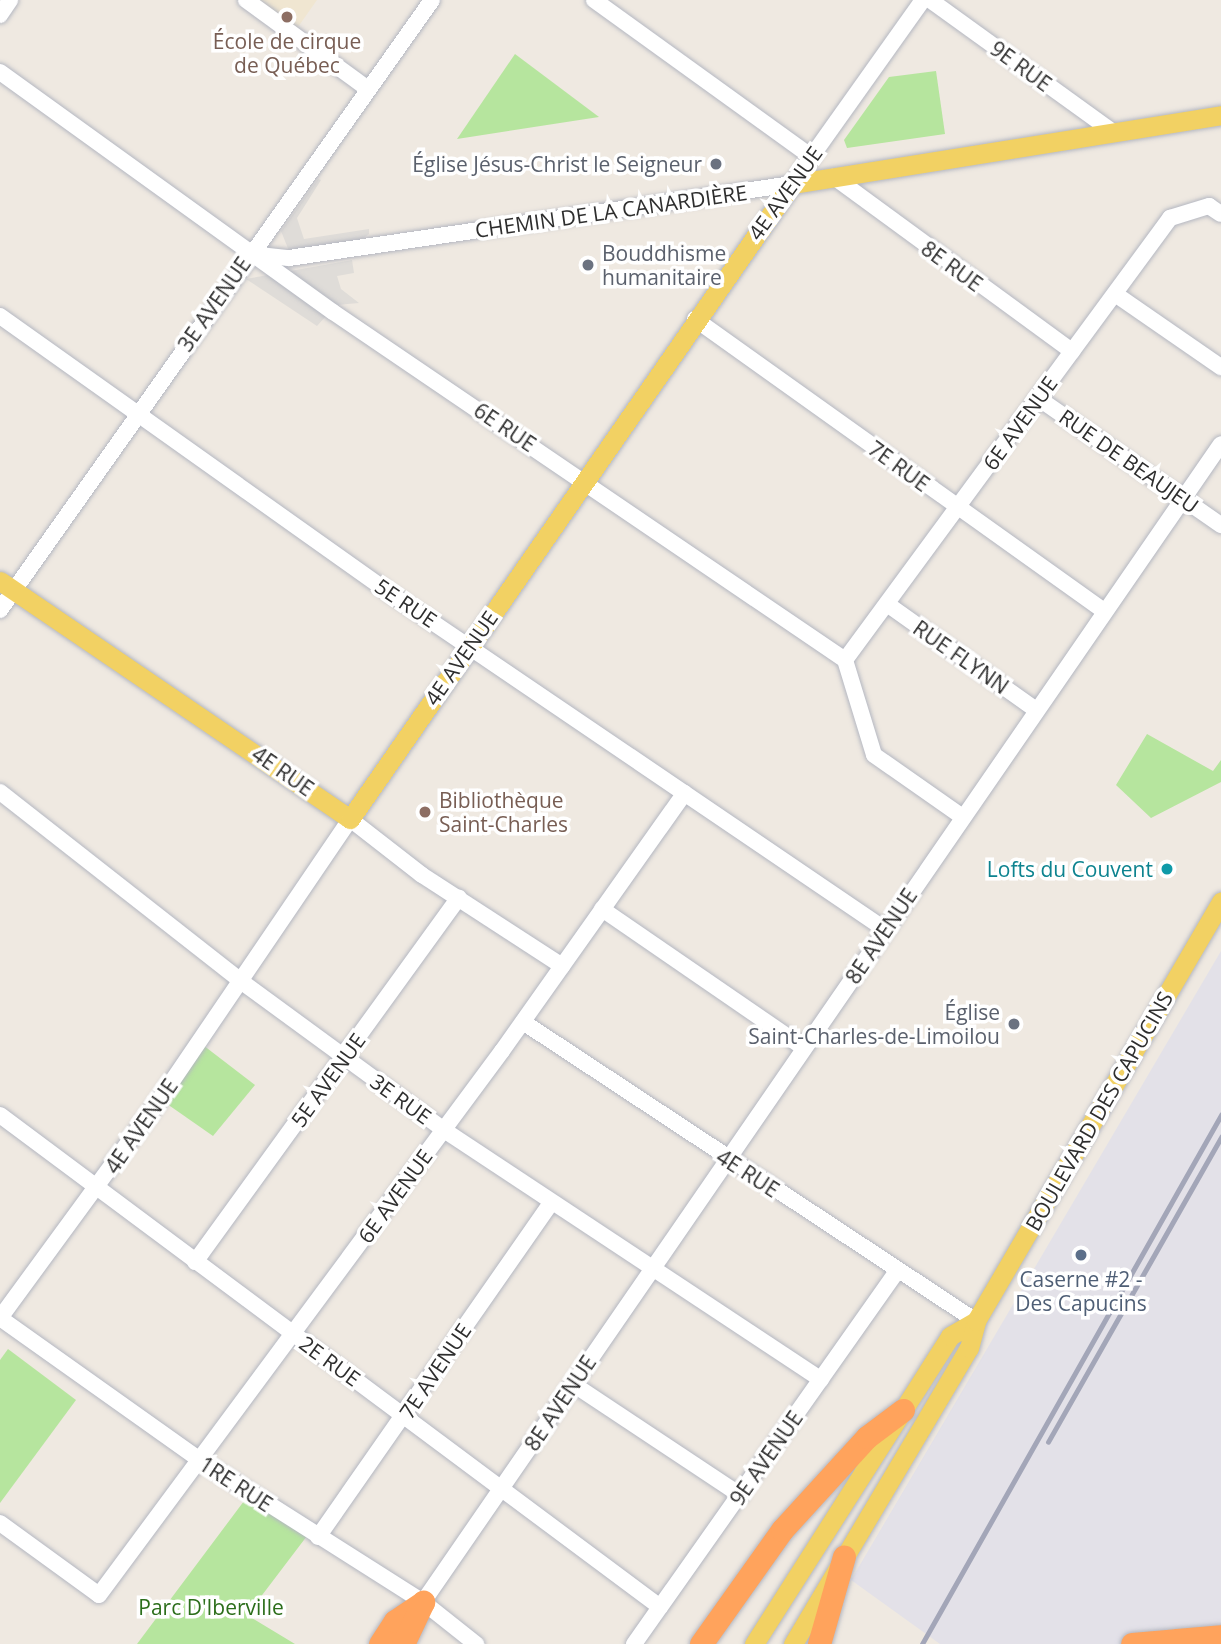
<!DOCTYPE html>
<meta charset="utf-8">
<style>
body{margin:0}
#map{position:relative;width:1221px;height:1644px;overflow:hidden;background:#efe9e1;font-family:"Open Sans",sans-serif}
div>[style]{position:absolute}
.industrial>*{inset:0;background:#e3e1e8}
.education>*{inset:0;background:#f0e6d1}
.green>*{inset:0;background:#b6e59e}
.plaza>*{inset:0;background:#dfdcd8}
.roads{filter:drop-shadow(0 0 2px #b4b7c1) drop-shadow(0 0 2px #b4b7c1)}
.minor>*{height:16px;margin:-8px;padding:0 8px;transform-origin:8px;border-radius:8px;background:#fff}
.major>*{height:19px;margin:-9.5px;padding:0 9.5px;transform-origin:9.5px;border-radius:9.5px;background:#f2d163}
.highway>*{height:23px;margin:-11.5px;padding:0 11.5px;transform-origin:11.5px;border-radius:11.5px;background:#ffa35c}
.rail>*{height:4.5px;margin:-2.25px;padding:0 2.25px;transform-origin:2.25px;border-radius:2.25px;background:#a3a6b8}
.dots>*{width:19px;height:19px;translate:-50% -50%;box-sizing:border-box;border:4px solid #fff;border-radius:50%}
span{translate:-50% -50%;white-space:nowrap;text-align:center;line-height:1.15;-webkit-text-stroke:7px #fff;paint-order:stroke}
.education-label{font-size:21px;color:#785e54}
.left{translate:0 -50%;text-align:left}
.street-label{font-size:21px;color:#2e2e2e}
.worship-label{font-size:21px;color:#5b616d}
.right{translate:-100% -50%;text-align:right}
.culture-label{font-size:21px;color:#0d838f}
.service-label{font-size:21px;color:#4e5e75}
.park-label{font-size:21px;color:#2c6e1b}
</style>
<div id="map">
<div class="industrial">
<div style="clip-path:polygon(1221px 951px,1221px 1644px,940px 1644px,851px 1580px)"></div>
</div>
<div class="education">
<div style="clip-path:polygon(246px 0,317px 0,293px 34px)"></div>
</div>
<div class="green">
<div style="clip-path:polygon(515px 54px,599px 117px,457px 139px)"></div>
<div style="clip-path:polygon(936px 71px,945px 134px,847px 148px,844px 140px,889px 77px)"></div>
<div style="clip-path:polygon(1147px 734px,1213px 771px,1221px 760px,1221px 782px,1151px 818px,1116px 785px)"></div>
<div style="clip-path:polygon(199px 1042px,255px 1085px,213px 1136px,160px 1099px)"></div>
<div style="clip-path:polygon(8px 1349px,76px 1400px,0 1503px,0 1360px)"></div>
<div style="clip-path:polygon(250px 1493px,310px 1532px,247px 1615px,295px 1644px,137px 1644px)"></div>
</div>
<div class="plaza">
<div style="clip-path:polygon(318px 179px,321px 180px,297px 218px,304px 239px,369px 229px,369px 234px,360px 240px,289px 251px,281px 231px)"></div>
<div style="clip-path:polygon(352px 260px,354px 273px,337px 276px,341px 289px,359px 303px,336px 305px,317px 326px,246px 279px)"></div>
</div>
<div class="roads">
<div class="minor">
<div style="left:246px;top:0;width:151px;rotate:36.1deg"></div>
<div style="left:594px;top:0;width:269px;rotate:35.8deg"></div>
<div style="left:930px;top:0;width:226px;rotate:35.8deg"></div>
<div style="left:0;top:15px;width:18px;rotate:-56deg"></div>
<div style="left:0;top:72px;width:410px;rotate:35.8deg"></div>
<div style="left:333px;top:312px;width:619px;rotate:34.2deg"></div>
<div style="left:845px;top:660px;width:99px;rotate:73deg"></div>
<div style="left:874px;top:755px;width:106px;rotate:35deg"></div>
<div style="left:834px;top:177px;width:295px;rotate:36.2deg"></div>
<div style="left:259px;top:255px;width:30px;rotate:6deg"></div>
<div style="left:289px;top:258px;width:508px;rotate:-8.37deg"></div>
<div style="left:792px;top:184px;width:226px;rotate:-54.6deg"></div>
<div style="left:1115px;top:294px;width:129px;rotate:34.6deg"></div>
<div style="left:0;top:316px;width:480px;rotate:35.4deg"></div>
<div style="left:391px;top:594px;width:598px;rotate:34.17deg"></div>
<div style="left:695px;top:319px;width:503px;rotate:35.52deg"></div>
<div style="left:1038px;top:398px;width:223px;rotate:34.8deg"></div>
<div style="left:887px;top:604px;width:183px;rotate:35.4deg"></div>
<div style="left:0;top:610px;width:747px;rotate:-54.69deg"></div>
<div style="left:845px;top:660px;width:549px;rotate:-53.67deg"></div>
<div style="left:1170px;top:218px;width:41px;rotate:-17.1deg"></div>
<div style="left:1209px;top:206px;width:14px;rotate:34deg"></div>
<div style="left:0;top:792px;width:308px;rotate:38.1deg"></div>
<div style="left:242px;top:982px;width:250px;rotate:36.2deg"></div>
<div style="left:444px;top:1130px;width:452px;rotate:33.5deg"></div>
<div style="left:602px;top:909px;width:245px;rotate:34.5deg"></div>
<div style="left:523px;top:1022px;width:543px;rotate:33.43deg"></div>
<div style="left:0;top:1115px;width:823px;rotate:36.7deg"></div>
<div style="left:195px;top:1262px;width:450px;rotate:-54.1deg"></div>
<div style="left:0;top:1318px;width:271px;rotate:-53.8deg"></div>
<div style="left:160px;top:1099px;width:338px;rotate:-55.8deg"></div>
<div style="left:350px;top:819px;width:91px;rotate:37.9deg"></div>
<div style="left:422px;top:875px;width:167px;rotate:33deg"></div>
<div style="left:0;top:1318px;width:247px;rotate:35.4deg"></div>
<div style="left:201px;top:1461px;width:263px;rotate:32.4deg"></div>
<div style="left:423px;top:1602px;width:68px;rotate:38.4deg"></div>
<div style="left:573px;top:1384px;width:201px;rotate:33.6deg"></div>
<div style="left:0;top:1523px;width:122px;rotate:36deg"></div>
<div style="left:99px;top:1595px;width:677px;rotate:-53.47deg"></div>
<div style="left:502px;top:1051px;width:316px;rotate:-54.7deg"></div>
<div style="left:318px;top:1537px;width:407px;rotate:-55.1deg"></div>
<div style="left:423px;top:1602px;width:1406px;rotate:-55.43deg"></div>
<div style="left:634px;top:1644px;width:456px;rotate:-54.8deg"></div>
</div>
<div class="major">
<div style="left:0;top:581px;width:423px;rotate:34.2deg"></div>
<div style="left:350px;top:819px;width:774px;rotate:-55.16deg"></div>
<div style="left:792px;top:184px;width:435px;rotate:-9.1deg"></div>
<div style="left:754px;top:1644px;width:365px;rotate:-57.5deg"></div>
<div style="left:950px;top:1336px;width:30px;rotate:-30deg"></div>
<div style="left:793px;top:1644px;width:344px;rotate:-59.3deg"></div>
<div style="left:969px;top:1348px;width:28px;rotate:-75deg"></div>
<div style="left:976px;top:1321px;width:486px;rotate:-59.7deg"></div>
</div>
<div class="highway">
<div style="left:380px;top:1644px;width:27px;rotate:-57deg"></div>
<div style="left:395px;top:1621px;width:34px;rotate:-34deg"></div>
<div style="left:403px;top:1644px;width:47px;rotate:-64.5deg"></div>
<div style="left:701px;top:1644px;width:140px;rotate:-54.6deg"></div>
<div style="left:782px;top:1530px;width:126px;rotate:-47.6deg"></div>
<div style="left:867px;top:1437px;width:45px;rotate:-36.9deg"></div>
<div style="left:819px;top:1644px;width:91px;rotate:-74.1deg"></div>
<div style="left:1132px;top:1644px;width:89px;rotate:-5.1deg"></div>
</div>
</div>
<div class="rail">
<div style="left:1048px;top:1442px;width:351px;rotate:-60.4deg"></div>
<div style="left:922px;top:1644px;width:608px;rotate:-60.52deg"></div>
</div>
<div class="dots">
<div style="left:287px;top:17px;background:#8d6e63"></div>
<div style="left:716px;top:164px;background:#6b7280"></div>
<div style="left:588px;top:265px;background:#6b7280"></div>
<div style="left:425px;top:812px;background:#8d6e63"></div>
<div style="left:1167px;top:869px;background:#0f9aa8"></div>
<div style="left:1014px;top:1024px;background:#6b7280"></div>
<div style="left:1081px;top:1255px;background:#5c6f8a"></div>
</div>
<div class="education-label">
<span style="left:287px;top:53px">École de cirque<br>de Québec</span>
<span class="left" style="left:439px;top:812px">Bibliothèque<br>Saint-Charles</span>
</div>
<div class="street-label">
<span style="left:1021px;top:66px;rotate:36deg">9E RUE</span>
<span style="left:785px;top:193px;rotate:-54deg">4E AVENUE</span>
<span style="left:611px;top:211px;rotate:-8deg">CHEMIN DE LA CANARDIÈRE</span>
<span style="left:952px;top:266px;rotate:36deg">8E RUE</span>
<span style="left:214px;top:304px;rotate:-55deg">3E AVENUE</span>
<span style="left:1020px;top:423px;rotate:-54deg">6E AVENUE</span>
<span style="left:505px;top:427px;rotate:34deg">6E RUE</span>
<span style="left:1129px;top:461px;rotate:35deg">RUE DE BEAUJEU</span>
<span style="left:899px;top:466px;rotate:36deg">7E RUE</span>
<span style="left:406px;top:603px;rotate:34deg">5E RUE</span>
<span style="left:961px;top:657px;rotate:35deg">RUE FLYNN</span>
<span style="left:461px;top:658px;rotate:-55deg">4E AVENUE</span>
<span style="left:283px;top:771px;rotate:35deg">4E RUE</span>
<span style="left:881px;top:936px;rotate:-56deg">8E AVENUE</span>
<span style="left:328px;top:1080px;rotate:-54deg">5E AVENUE</span>
<span style="left:401px;top:1099px;rotate:36deg">3E RUE</span>
<span style="left:1099px;top:1111px;rotate:-60deg">BOULEVARD DES CAPUCINS</span>
<span style="left:141px;top:1126px;rotate:-55deg">4E AVENUE</span>
<span style="left:748px;top:1173px;rotate:33deg">4E RUE</span>
<span style="left:395px;top:1196px;rotate:-54deg">6E AVENUE</span>
<span style="left:330px;top:1361px;rotate:36deg">2E RUE</span>
<span style="left:435px;top:1371px;rotate:-56deg">7E AVENUE</span>
<span style="left:560px;top:1403px;rotate:-56deg">8E AVENUE</span>
<span style="left:766px;top:1458px;rotate:-55deg">9E AVENUE</span>
<span style="left:236px;top:1484px;rotate:33deg">1RE RUE</span>
</div>
<div class="worship-label">
<span class="right" style="left:702px;top:164px">Église Jésus-Christ le Seigneur</span>
<span class="left" style="left:602px;top:265px">Bouddhisme<br>humanitaire</span>
<span class="right" style="left:1000px;top:1024px">Église<br>Saint-Charles-de-Limoilou</span>
</div>
<div class="culture-label">
<span class="right" style="left:1153px;top:869px">Lofts du Couvent</span>
</div>
<div class="service-label">
<span style="left:1081px;top:1291px">Caserne #2 -<br>Des Capucins</span>
</div>
<div class="park-label">
<span style="left:211px;top:1607px">Parc D'Iberville</span>
</div>
</div>
